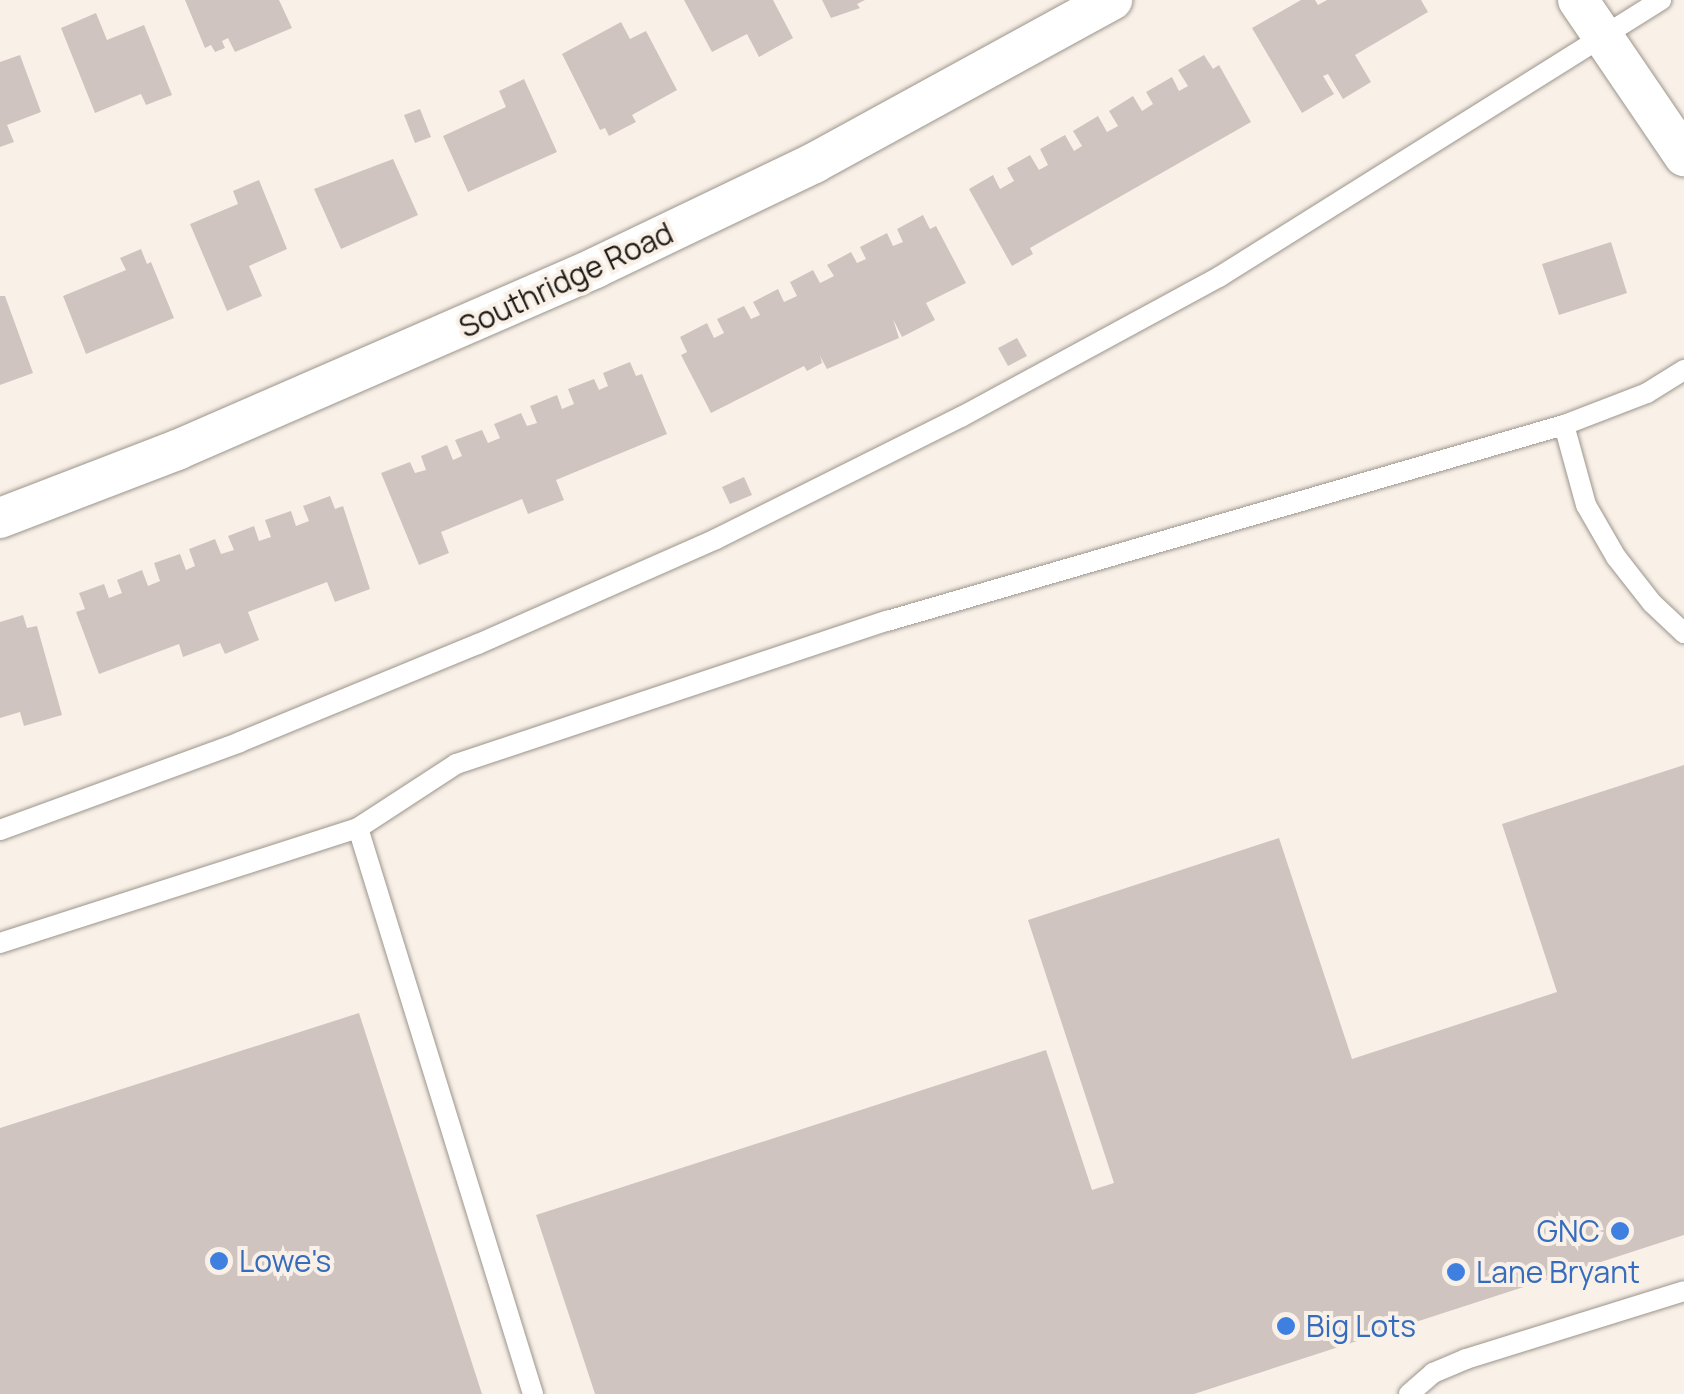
<!DOCTYPE html>
<style>
body{margin:0}
#map{position:relative;width:1684px;height:1394px;overflow:hidden;background:#f9f1e8;font-family:Manrope,sans-serif}
div>[style]{position:absolute}
.building>*{inset:0;background:#d0c4c0}
.roads{filter:drop-shadow(0 0 2px #9c958c) drop-shadow(0 0 2px #9c958c)}
.service>*{height:20px;margin:-10px;padding:0 10px;transform-origin:10px;border-radius:10px;background:#fff}
.minor>*{height:40px;margin:-20px;padding:0 20px;transform-origin:20px;border-radius:20px;background:#fff}
.dots>*{width:28px;height:28px;translate:-50% -50%;box-sizing:border-box;border:5px solid #f9f1e8;border-radius:50%}
span{translate:-50% -50%;white-space:nowrap;text-align:center;line-height:1.15;-webkit-text-stroke:8px #f9f1e8;paint-order:stroke}
.street-label{font-size:30px;color:#201d19}
.shop-label{font-size:30px;color:#366cbe}
.right{translate:-100% -50%;text-align:right}
.left{translate:0 -50%;text-align:left}
</style>
<div id="map">
<div class="building">
<div style="clip-path:polygon(185px 0,279px 0,292px 28px,235px 52px,228px 38px,222px 41px,225px 48px,215px 52px,211px 45px,205px 48px)"></div>
<div style="clip-path:polygon(684px 0,773px 0,793px 38px,759px 57px,747px 34px,712px 52px)"></div>
<div style="clip-path:polygon(822px 0,865px 0,857px 4px,860px 8px,831px 18px)"></div>
<div style="clip-path:polygon(1301px 0,1315px 0,1318px 5px,1327px 0,1421px 0,1428px 12px,1355px 55px,1371px 82px,1343px 99px,1328px 74px,1323px 76px,1334px 94px,1302px 113px,1252px 28px)"></div>
<div style="clip-path:polygon(96px 13px,107px 40px,144px 25px,172px 95px,146px 105px,141px 94px,95px 113px,61px 28px)"></div>
<div style="clip-path:polygon(621px 22px,630px 39px,646px 31px,677px 90px,632px 115px,636px 122px,609px 136px,605px 128px,600px 130px,562px 54px)"></div>
<div style="clip-path:polygon(20px 55px,41px 112px,7px 125px,14px 142px,0 147px,0 62px)"></div>
<div style="clip-path:polygon(1204px 55px,1213px 69px,1219px 65px,1251px 122px,1030px 248px,1033px 254px,1012px 266px,969px 189px,993px 175px,1000px 189px,1014px 181px,1007px 168px,1030px 155px,1039px 170px,1048px 165px,1040px 149px,1065px 135px,1074px 151px,1082px 146px,1073px 131px,1098px 116px,1107px 132px,1118px 126px,1109px 111px,1133px 96px,1142px 111px,1153px 104px,1146px 92px,1172px 77px,1179px 91px,1188px 86px,1178px 70px)"></div>
<div style="clip-path:polygon(524px 79px,557px 152px,468px 192px,443px 136px,506px 107px,499px 91px)"></div>
<div style="clip-path:polygon(420px 109px,431px 137px,415px 143px,404px 115px)"></div>
<div style="clip-path:polygon(393px 159px,418px 215px,341px 249px,314px 189px)"></div>
<div style="clip-path:polygon(259px 180px,287px 249px,249px 266px,262px 296px,227px 311px,190px 224px,238px 204px,233px 191px)"></div>
<div style="clip-path:polygon(923px 215px,930px 229px,936px 226px,966px 283px,926px 303px,935px 320px,902px 337px,893px 319px,899px 338px,827px 369px,820px 356px,822px 363px,807px 371px,804px 366px,711px 413px,681px 355px,687px 352px,680px 337px,707px 323px,714px 338px,724px 333px,717px 319px,744px 306px,751px 319px,760px 315px,753px 302px,778px 289px,784px 302px,797px 296px,790px 282px,813px 270px,820px 283px,834px 276px,827px 265px,851px 252px,857px 263px,866px 259px,860px 247px,887px 233px,893px 246px,903px 242px,897px 229px)"></div>
<div style="clip-path:polygon(1611px 242px,1627px 293px,1559px 315px,1542px 264px)"></div>
<div style="clip-path:polygon(141px 249px,147px 264px,151px 262px,174px 318px,86px 354px,63px 296px,126px 270px,120px 258px)"></div>
<div style="clip-path:polygon(0 296px,5px 296px,33px 373px,0 385px)"></div>
<div style="clip-path:polygon(1017px 338px,1027px 356px,1008px 366px,998px 348px)"></div>
<div style="clip-path:polygon(630px 362px,636px 376px,642px 374px,667px 434px,556px 480px,564px 500px,528px 514px,522px 499px,441px 532px,449px 553px,419px 565px,381px 473px,410px 462px,415px 473px,426px 470px,421px 456px,447px 445px,453px 460px,462px 456px,455px 440px,482px 430px,488px 443px,500px 438px,494px 424px,521px 413px,527px 426px,537px 423px,530px 406px,557px 395px,562px 409px,574px 404px,568px 389px,594px 379px,599px 390px,608px 386px,603px 373px)"></div>
<div style="clip-path:polygon(744px 477px,752px 495px,730px 504px,722px 487px)"></div>
<div style="clip-path:polygon(330px 496px,335px 509px,343px 506px,370px 589px,335px 602px,327px 582px,248px 612px,259px 640px,225px 654px,220px 643px,183px 657px,179px 644px,99px 674px,76px 612px,85px 609px,79px 593px,104px 584px,109px 598px,122px 593px,117px 580px,142px 570px,148px 586px,160px 581px,154px 563px,180px 554px,186px 570px,195px 566px,189px 549px,215px 539px,221px 554px,234px 550px,228px 536px,254px 526px,259px 541px,271px 537px,265px 520px,291px 511px,296px 526px,309px 521px,303px 506px)"></div>
<div style="clip-path:polygon(23px 615px,27px 628px,37px 626px,62px 715px,24px 726px,20px 712px,0 718px,0 622px)"></div>
<div style="clip-path:polygon(1684px 765px,1684px 1235px,1194px 1394px,595px 1394px,536px 1215px,1046px 1050px,1092px 1190px,1114px 1183px,1028px 920px,1279px 838px,1352px 1059px,1557px 992px,1502px 824px)"></div>
<div style="clip-path:polygon(359px 1013px,482px 1394px,0 1394px,0 1128px)"></div>
</div>
<div class="roads">
<div class="service">
<div style="left:1564px;top:425px;width:83px;rotate:74.6deg"></div>
<div style="left:1586px;top:505px;width:60px;rotate:60deg"></div>
<div style="left:1616px;top:557px;width:58px;rotate:52deg"></div>
<div style="left:1652px;top:603px;width:44px;rotate:43.2deg"></div>
<div style="left:0;top:830px;width:256px;rotate:-20.1deg"></div>
<div style="left:240px;top:742px;width:257px;rotate:-22.4deg"></div>
<div style="left:478px;top:644px;width:260px;rotate:-23.8deg"></div>
<div style="left:716px;top:539px;width:274px;rotate:-26.5deg"></div>
<div style="left:961px;top:417px;width:294px;rotate:-28.5deg"></div>
<div style="left:1219px;top:277px;width:522px;rotate:-32.08deg"></div>
<div style="left:0;top:943px;width:376px;rotate:-17.8deg"></div>
<div style="left:533px;top:1394px;width:592px;rotate:-107.18deg"></div>
<div style="left:358px;top:828px;width:117px;rotate:-33.1deg"></div>
<div style="left:456px;top:764px;width:454px;rotate:-18.4deg"></div>
<div style="left:887px;top:621px;width:705px;rotate:-16.15deg"></div>
<div style="left:1564px;top:425px;width:89px;rotate:-21.1deg"></div>
<div style="left:1647px;top:393px;width:44px;rotate:-31.9deg"></div>
<div style="left:1409px;top:1394px;width:32px;rotate:-41deg"></div>
<div style="left:1433px;top:1373px;width:36px;rotate:-23deg"></div>
<div style="left:1466px;top:1359px;width:228px;rotate:-17.3deg"></div>
</div>
<div class="minor">
<div style="left:1578px;top:0;width:189px;rotate:55.8deg"></div>
<div style="left:0;top:518px;width:190px;rotate:-21deg"></div>
<div style="left:177px;top:450px;width:456px;rotate:-23.5deg"></div>
<div style="left:595px;top:268px;width:243px;rotate:-25.6deg"></div>
<div style="left:814px;top:163px;width:340px;rotate:-28.7deg"></div>
</div>
</div>
<div class="dots">
<div style="left:1620px;top:1231px;background:#3f7fe0"></div>
<div style="left:219px;top:1261px;background:#3f7fe0"></div>
<div style="left:1456px;top:1272px;background:#3f7fe0"></div>
<div style="left:1286px;top:1326px;background:#3f7fe0"></div>
</div>
<div class="street-label">
<span style="left:566px;top:280px;rotate:-25deg">Southridge Road</span>
</div>
<div class="shop-label">
<span class="right" style="left:1600px;top:1231px">GNC</span>
<span class="left" style="left:239px;top:1261px">Lowe's</span>
<span class="left" style="left:1476px;top:1272px">Lane Bryant</span>
<span class="left" style="left:1306px;top:1326px">Big Lots</span>
</div>
</div>
